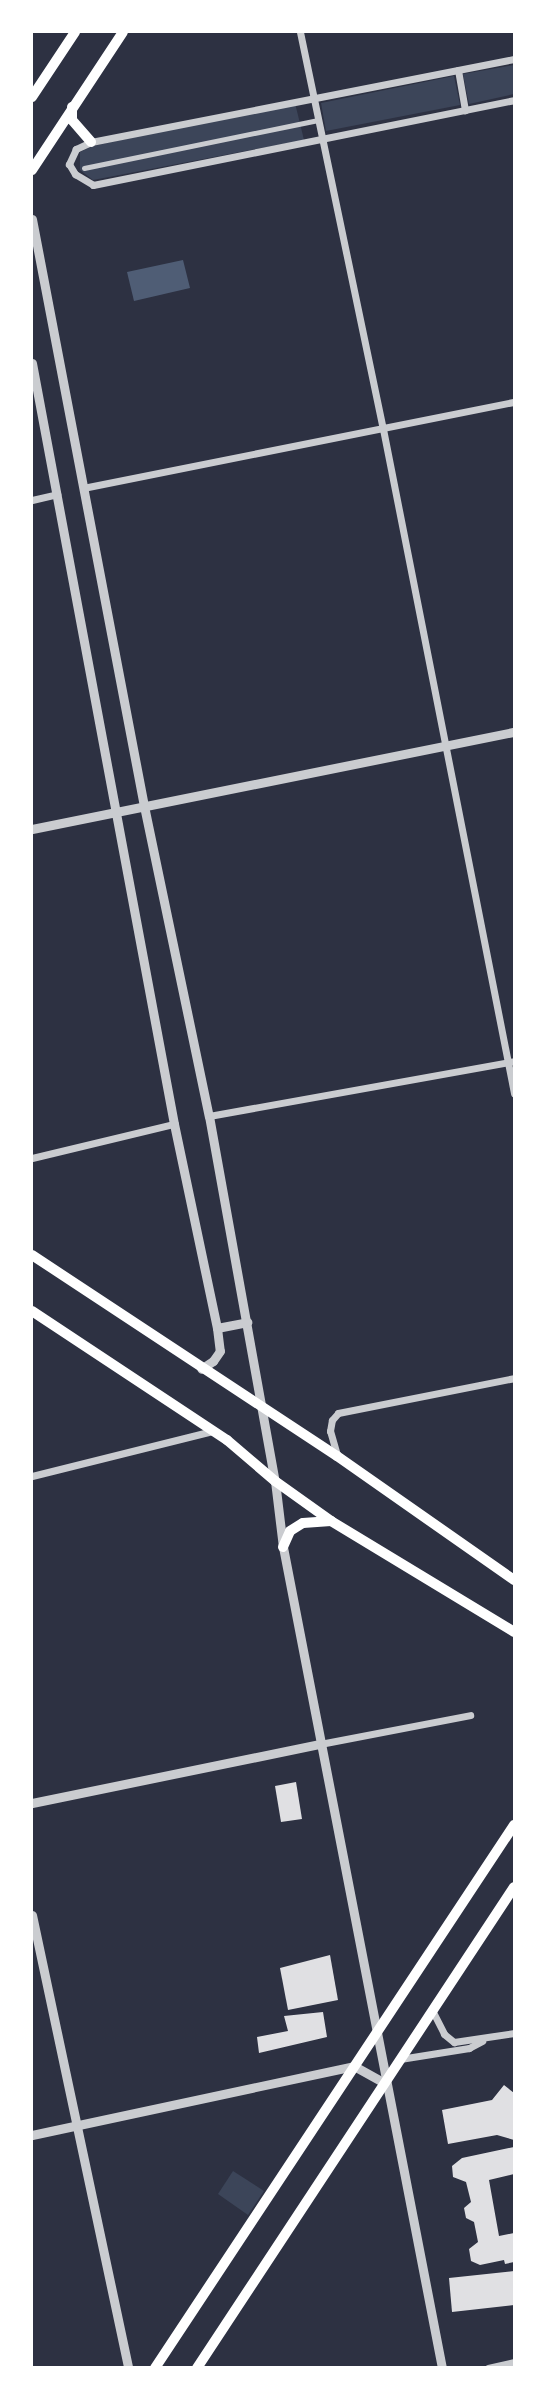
<!DOCTYPE html>
<style>
body{margin:0}
#map{position:relative;width:546px;height:2399px;overflow:hidden;background:#2d3142;font-family:"Space Grotesk",sans-serif}
div>[style]{position:absolute}
.green>*{inset:0;background:#3c4559}
.water>*{inset:0;background:#4f5d75}
.building>*{inset:0;background:#e0e0e3}
.pedestrian>*{height:5px;margin:-2.5px;padding:0 2.5px;transform-origin:2.5px;border-radius:2.5px;background:#caccd0}
.minor>*{height:7px;margin:-3.5px;padding:0 3.5px;transform-origin:3.5px;border-radius:3.5px;background:#caccd0}
.tertiary>*{height:9px;margin:-4.5px;padding:0 4.5px;transform-origin:4.5px;border-radius:4.5px;background:#caccd0}
.secondary>*{height:10px;margin:-5px;padding:0 5px;transform-origin:5px;border-radius:5px;background:#fff}
span{translate:-50% -50%;white-space:nowrap;text-align:center;line-height:1.15;-webkit-text-stroke:5px #fff;paint-order:stroke}
.frame{position:absolute;inset:0;border:33px solid #fff;pointer-events:none}
</style>
<div id="map">
<div class="green">
<div style="clip-path:polygon(514px 65px,514px 94px,469px 104px,463px 74px)"></div>
<div style="clip-path:polygon(454px 76px,460px 105px,326px 131px,321px 103px)"></div>
<div style="clip-path:polygon(295px 103px,304px 140px,93px 180px,80px 170px,80px 152px,93px 146px)"></div>
<div style="clip-path:polygon(233px 2171px,264px 2191px,248px 2215px,218px 2194px)"></div>
</div>
<div class="water">
<div style="clip-path:polygon(183px 260px,190px 288px,134px 301px,127px 272px)"></div>
</div>
<div class="building">
<div style="clip-path:polygon(296px 1782px,302px 1819px,281px 1822px,275px 1786px)"></div>
<div style="clip-path:polygon(330px 1955px,338px 2000px,288px 2010px,280px 1968px)"></div>
<div style="clip-path:polygon(323px 2012px,327px 2037px,259px 2053px,257px 2037px,288px 2031px,284px 2016px)"></div>
<div style="clip-path:polygon(504px 2085px,514px 2093px,514px 2140px,497px 2135px,448px 2144px,442px 2110px,492px 2100px)"></div>
<div style="clip-path:polygon(514px 2147px,514px 2174px,489px 2180px,499px 2236px,514px 2233px,514px 2262px,505px 2264px,504px 2260px,480px 2265px,471px 2261px,469px 2249px,478px 2242px,474px 2222px,466px 2218px,464px 2208px,471px 2202px,466px 2182px,453px 2177px,452px 2166px,462px 2158px)"></div>
<div style="clip-path:polygon(514px 2271px,514px 2305px,452px 2312px,449px 2278px)"></div>
</div>
<div class="pedestrian">
<div style="left:84px;top:168px;width:239px;rotate:-11.6deg"></div>
</div>
<div class="minor">
<div style="left:300px;top:32px;width:406px;rotate:78.2deg"></div>
<div style="left:383px;top:429px;width:677px;rotate:78.84deg"></div>
<div style="left:514px;top:59px;width:431px;rotate:168.9deg"></div>
<div style="left:91px;top:142px;width:17px;rotate:155deg"></div>
<div style="left:76px;top:149px;width:17px;rotate:115deg"></div>
<div style="left:69px;top:164px;width:12px;rotate:59deg"></div>
<div style="left:75px;top:174px;width:21px;rotate:31deg"></div>
<div style="left:93px;top:185px;width:429px;rotate:-11.4deg"></div>
<div style="left:458px;top:70px;width:41px;rotate:80.1deg"></div>
<div style="left:83px;top:488px;width:439px;rotate:-11.3deg"></div>
<div style="left:32px;top:500px;width:26px;rotate:-13deg"></div>
<div style="left:209px;top:1116px;width:310px;rotate:-10.2deg"></div>
<div style="left:32px;top:1158px;width:146px;rotate:-13.5deg"></div>
<div style="left:337px;top:1455px;width:25px;rotate:-106deg"></div>
<div style="left:330px;top:1431px;width:11px;rotate:-80deg"></div>
<div style="left:332px;top:1420px;width:9px;rotate:-49deg"></div>
<div style="left:338px;top:1413px;width:179px;rotate:-11.2deg"></div>
<div style="left:32px;top:1476px;width:186px;rotate:-14deg"></div>
<div style="left:320px;top:1744px;width:153px;rotate:-10.9deg"></div>
<div style="left:432px;top:2010px;width:27px;rotate:63deg"></div>
<div style="left:444px;top:2034px;width:13px;rotate:39deg"></div>
<div style="left:454px;top:2042px;width:61px;rotate:-8.5deg"></div>
<div style="left:400px;top:2059px;width:70px;rotate:-9.1deg"></div>
<div style="left:469px;top:2048px;width:15px;rotate:-28deg"></div>
<div style="left:488px;top:2368px;width:27px;rotate:-13deg"></div>
</div>
<div class="tertiary">
<div style="left:32px;top:219px;width:598px;rotate:79.2deg"></div>
<div style="left:144px;top:806px;width:317px;rotate:78.2deg"></div>
<div style="left:209px;top:1116px;width:371px;rotate:79.8deg"></div>
<div style="left:275px;top:1481px;width:66px;rotate:83.1deg"></div>
<div style="left:283px;top:1547px;width:836px;rotate:79.04deg"></div>
<div style="left:32px;top:363px;width:774px;rotate:79.43deg"></div>
<div style="left:174px;top:1124px;width:208px;rotate:78.1deg"></div>
<div style="left:217px;top:1328px;width:23px;rotate:83deg"></div>
<div style="left:220px;top:1351px;width:12px;rotate:125deg"></div>
<div style="left:213px;top:1361px;width:14px;rotate:146deg"></div>
<div style="left:32px;top:829px;width:492px;rotate:-11.4deg"></div>
<div style="left:217px;top:1328px;width:31px;rotate:-11deg"></div>
<div style="left:32px;top:1803px;width:294px;rotate:-11.6deg"></div>
<div style="left:32px;top:1915px;width:463px;rotate:78deg"></div>
<div style="left:32px;top:2135px;width:329px;rotate:-12.1deg"></div>
<div style="left:354px;top:2066px;width:35px;rotate:29deg"></div>
</div>
<div class="secondary">
<div style="left:32px;top:97px;width:78px;rotate:-56.5deg"></div>
<div style="left:72px;top:107px;width:13px;rotate:90deg"></div>
<div style="left:72px;top:120px;width:29px;rotate:49deg"></div>
<div style="left:32px;top:170px;width:165px;rotate:-56.6deg"></div>
<div style="left:32px;top:1255px;width:365px;rotate:33.4deg"></div>
<div style="left:337px;top:1456px;width:216px;rotate:35deg"></div>
<div style="left:32px;top:1311px;width:234px;rotate:33.5deg"></div>
<div style="left:227px;top:1440px;width:63px;rotate:40.5deg"></div>
<div style="left:275px;top:1481px;width:69px;rotate:35.5deg"></div>
<div style="left:331px;top:1521px;width:214px;rotate:31.2deg"></div>
<div style="left:283px;top:1547px;width:17px;rotate:-66deg"></div>
<div style="left:290px;top:1531px;width:15px;rotate:-32deg"></div>
<div style="left:303px;top:1523px;width:28px;rotate:-4deg"></div>
<div style="left:155px;top:2368px;width:651px;rotate:-56.53deg"></div>
<div style="left:197px;top:2368px;width:576px;rotate:-56.61deg"></div>
</div>
<div class="frame"></div>
</div>
